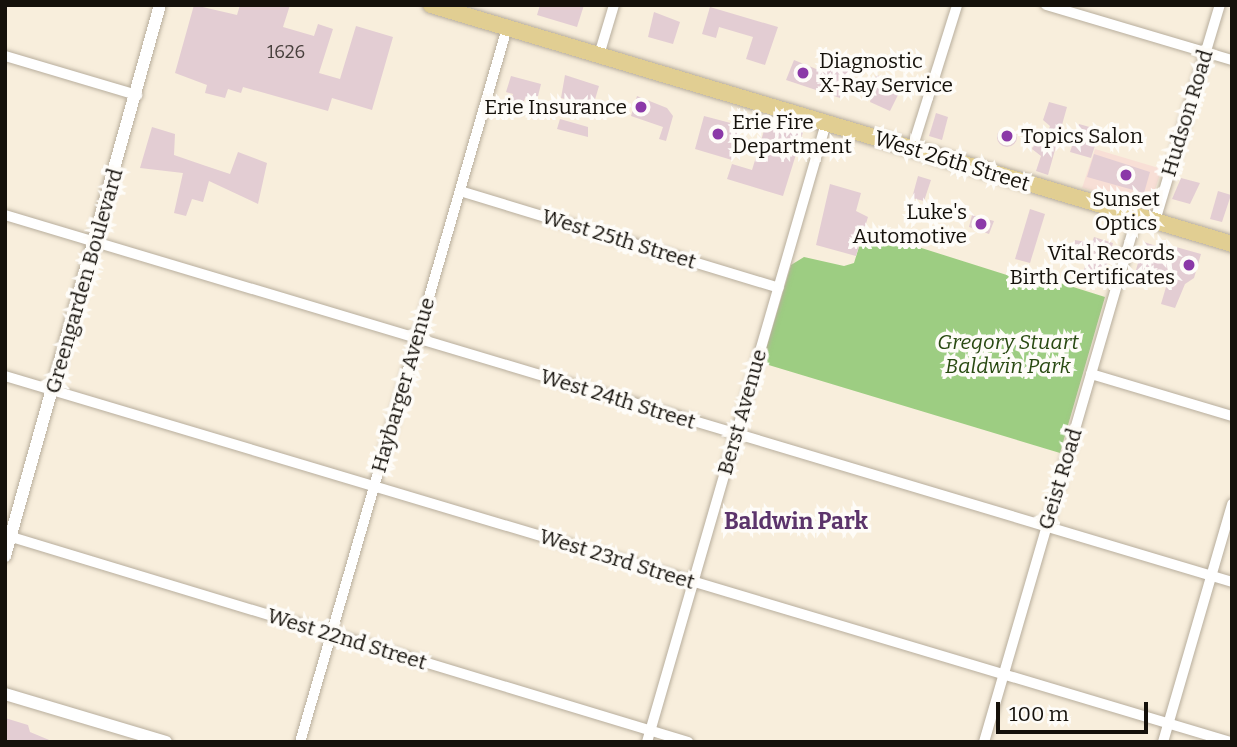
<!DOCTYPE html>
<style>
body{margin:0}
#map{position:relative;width:1237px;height:747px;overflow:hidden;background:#f8eedc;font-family:Bitter,serif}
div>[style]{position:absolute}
.commercial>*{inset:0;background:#f8dfd6}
.green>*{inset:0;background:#9dcd82}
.building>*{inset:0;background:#e3cdd3}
.round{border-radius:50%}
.roads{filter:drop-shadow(0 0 2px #b8ae9d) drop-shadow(0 0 2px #b8ae9d)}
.minor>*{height:10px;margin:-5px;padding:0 5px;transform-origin:5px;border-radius:5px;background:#fff}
.tertiary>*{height:12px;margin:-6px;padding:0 6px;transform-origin:6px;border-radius:6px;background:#fff}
.primary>*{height:16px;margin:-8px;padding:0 8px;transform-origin:8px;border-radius:8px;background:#e1ce92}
.dots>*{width:19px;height:19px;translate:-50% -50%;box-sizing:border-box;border:4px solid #fefcf8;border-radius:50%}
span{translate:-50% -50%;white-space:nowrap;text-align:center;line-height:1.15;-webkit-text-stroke:7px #fefcf8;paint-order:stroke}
.number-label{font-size:18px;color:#48403d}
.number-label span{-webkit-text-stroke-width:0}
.poi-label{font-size:21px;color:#15110b}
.left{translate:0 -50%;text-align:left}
.right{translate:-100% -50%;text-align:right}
.street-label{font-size:21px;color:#15110b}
.park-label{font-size:21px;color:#294a12;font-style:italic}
.neighbourhood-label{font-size:23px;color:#5c346b;font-weight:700}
.frame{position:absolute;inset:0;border:7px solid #15110b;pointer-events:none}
.scale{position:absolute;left:996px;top:702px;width:152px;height:32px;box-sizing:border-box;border:4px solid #15110b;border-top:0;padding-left:9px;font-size:21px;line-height:24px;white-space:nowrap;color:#15110b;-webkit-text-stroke:5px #fefcf8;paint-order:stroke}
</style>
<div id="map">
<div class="commercial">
<div style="clip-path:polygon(1095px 149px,1162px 169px,1150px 205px,1082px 188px)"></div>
</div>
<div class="green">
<div style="clip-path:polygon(874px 233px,1010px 276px,1013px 268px,1105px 297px,1060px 453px,762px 363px,791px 265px,804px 257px,844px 266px,854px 263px,863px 234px,873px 237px)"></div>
</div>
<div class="building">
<div style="clip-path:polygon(194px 5px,237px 15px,240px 5px,290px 5px,283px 27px,314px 36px,318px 24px,333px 29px,319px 73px,340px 79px,356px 26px,393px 37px,372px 110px,332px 98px,328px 111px,243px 87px,241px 93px,228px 89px,225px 98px,205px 93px,207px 85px,175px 73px)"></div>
<div style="clip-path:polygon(540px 5px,584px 5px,577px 27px,537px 15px)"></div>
<div style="clip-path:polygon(710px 7px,778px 27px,765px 65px,746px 59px,753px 37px,719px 27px,716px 38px,702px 34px)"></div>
<div style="clip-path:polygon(654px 12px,680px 22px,673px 44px,648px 37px)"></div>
<div style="clip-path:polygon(832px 53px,853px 60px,840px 98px,786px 80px,794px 60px,826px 73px)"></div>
<div style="clip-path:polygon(565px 75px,599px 86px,591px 113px,580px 109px,581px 103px,561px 98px)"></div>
<div style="clip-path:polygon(876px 75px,904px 83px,890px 111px,870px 102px)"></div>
<div style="clip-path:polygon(511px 76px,541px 84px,538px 96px,525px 98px,523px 105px,511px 101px,513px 94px,506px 92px)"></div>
<div style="clip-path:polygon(637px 96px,667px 108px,673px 116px,666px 141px,659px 139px,663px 127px,631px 116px)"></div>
<div style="clip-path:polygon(1049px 102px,1067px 107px,1048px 175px,1036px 171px,1041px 156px,1032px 149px,1036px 138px,1045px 141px,1050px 126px,1043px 120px)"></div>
<div style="clip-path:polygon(936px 113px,948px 117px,942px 140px,929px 136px)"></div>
<div style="clip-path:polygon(704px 116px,742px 126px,732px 160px,695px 149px)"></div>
<div style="clip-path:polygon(560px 119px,588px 127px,588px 137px,557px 129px)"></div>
<div style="clip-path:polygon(767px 121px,803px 132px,783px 196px,727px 179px,732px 164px,752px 170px)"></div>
<div style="clip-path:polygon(1079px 124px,1100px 130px,1091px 158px,1070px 152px)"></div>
<div class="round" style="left:997px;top:127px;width:20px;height:20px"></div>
<div style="clip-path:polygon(152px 127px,175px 134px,174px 155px,203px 165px,230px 174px,238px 152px,267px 163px,258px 204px,209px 181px,203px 202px,192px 199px,186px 216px,174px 213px,183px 173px,140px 168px)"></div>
<div style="clip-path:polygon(1094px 154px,1150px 172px,1144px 193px,1087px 177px)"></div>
<div style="clip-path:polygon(918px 176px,931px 180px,924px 201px,912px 198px)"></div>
<div style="clip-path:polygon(1181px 178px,1200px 183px,1190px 204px,1172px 199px)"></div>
<div style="clip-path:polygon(830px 184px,861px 193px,856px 211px,868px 217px,856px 256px,816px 245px)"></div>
<div style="clip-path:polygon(1218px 191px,1231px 195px,1222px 222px,1210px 219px)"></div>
<div style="clip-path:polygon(1030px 209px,1045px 214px,1030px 263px,1015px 259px)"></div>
<div style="clip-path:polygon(972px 215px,994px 221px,989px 234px,969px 227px)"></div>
<div style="clip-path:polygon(1094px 237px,1113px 243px,1103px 278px,1083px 273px,1090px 250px,1074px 247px,1075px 240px,1092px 243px)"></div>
<div style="clip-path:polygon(1144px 242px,1174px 252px,1176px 247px,1201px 254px,1194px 278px,1185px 284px,1175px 308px,1161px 304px,1166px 287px,1134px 277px)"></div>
<div style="clip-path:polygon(5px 718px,28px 725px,30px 732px,54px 742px,5px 742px)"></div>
</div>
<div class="roads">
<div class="minor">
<div style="left:1046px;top:5px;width:194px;rotate:16.5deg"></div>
<div style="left:599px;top:55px;width:52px;rotate:-73.3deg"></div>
<div style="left:5px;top:56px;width:138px;rotate:16.5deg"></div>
<div style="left:912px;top:149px;width:151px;rotate:-72.6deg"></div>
<div style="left:460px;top:191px;width:333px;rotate:16.9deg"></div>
<div style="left:5px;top:215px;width:1281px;rotate:16.65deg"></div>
<div style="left:1155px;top:221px;width:226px;rotate:-73.3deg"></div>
<div style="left:1091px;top:374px;width:147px;rotate:16.6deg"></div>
<div style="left:5px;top:376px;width:1279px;rotate:16.63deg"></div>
<div style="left:5px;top:535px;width:714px;rotate:16.86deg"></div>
<div style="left:300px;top:742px;width:743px;rotate:-73.83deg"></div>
<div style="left:647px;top:742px;width:644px;rotate:-73.87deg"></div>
<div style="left:984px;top:742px;width:548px;rotate:-73.78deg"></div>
<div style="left:1163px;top:742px;width:248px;rotate:-73.8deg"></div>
</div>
<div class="tertiary">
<div style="left:5px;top:556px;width:572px;rotate:-74.29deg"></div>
<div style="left:5px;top:694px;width:168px;rotate:16.6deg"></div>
</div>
<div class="primary">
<div style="left:431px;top:5px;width:836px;rotate:16.61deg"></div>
</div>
</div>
<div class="dots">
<div style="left:803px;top:73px;background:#8b39a8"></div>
<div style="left:641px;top:107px;background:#8b39a8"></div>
<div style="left:718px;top:134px;background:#8b39a8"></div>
<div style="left:1007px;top:136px;background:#8b39a8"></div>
<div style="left:1126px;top:175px;background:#8b39a8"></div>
<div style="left:981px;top:224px;background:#8b39a8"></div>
<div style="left:1189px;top:265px;background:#8b39a8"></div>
</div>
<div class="number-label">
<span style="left:286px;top:52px">1626</span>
</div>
<div class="poi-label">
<span class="left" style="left:819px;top:73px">Diagnostic<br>X-Ray Service</span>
<span class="right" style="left:627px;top:107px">Erie Insurance</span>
<span class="left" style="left:732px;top:134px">Erie Fire<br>Department</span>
<span class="left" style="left:1021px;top:136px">Topics Salon</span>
<span style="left:1126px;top:211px">Sunset<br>Optics</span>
<span class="right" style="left:967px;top:224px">Luke's<br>Automotive</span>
<span class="right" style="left:1175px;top:265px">Vital Records<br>Birth Certificates</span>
</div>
<div class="street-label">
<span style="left:1187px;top:113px;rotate:-73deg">Hudson Road</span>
<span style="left:952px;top:161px;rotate:17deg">West 26th Street</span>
<span style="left:619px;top:239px;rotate:17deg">West 25th Street</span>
<span style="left:84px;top:281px;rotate:-74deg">Greengarden Boulevard</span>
<span style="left:403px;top:385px;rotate:-74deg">Haybarger Avenue</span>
<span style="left:618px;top:399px;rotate:17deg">West 24th Street</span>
<span style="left:742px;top:412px;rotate:-74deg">Berst Avenue</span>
<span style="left:1060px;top:479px;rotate:-73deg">Geist Road</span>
<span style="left:617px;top:559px;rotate:17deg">West 23rd Street</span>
<span style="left:347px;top:639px;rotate:17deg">West 22nd Street</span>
</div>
<div class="park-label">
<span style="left:1008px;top:354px">Gregory Stuart<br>Baldwin Park</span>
</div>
<div class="neighbourhood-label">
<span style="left:796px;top:521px">Baldwin Park</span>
</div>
<div class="frame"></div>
<div class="scale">100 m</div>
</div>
